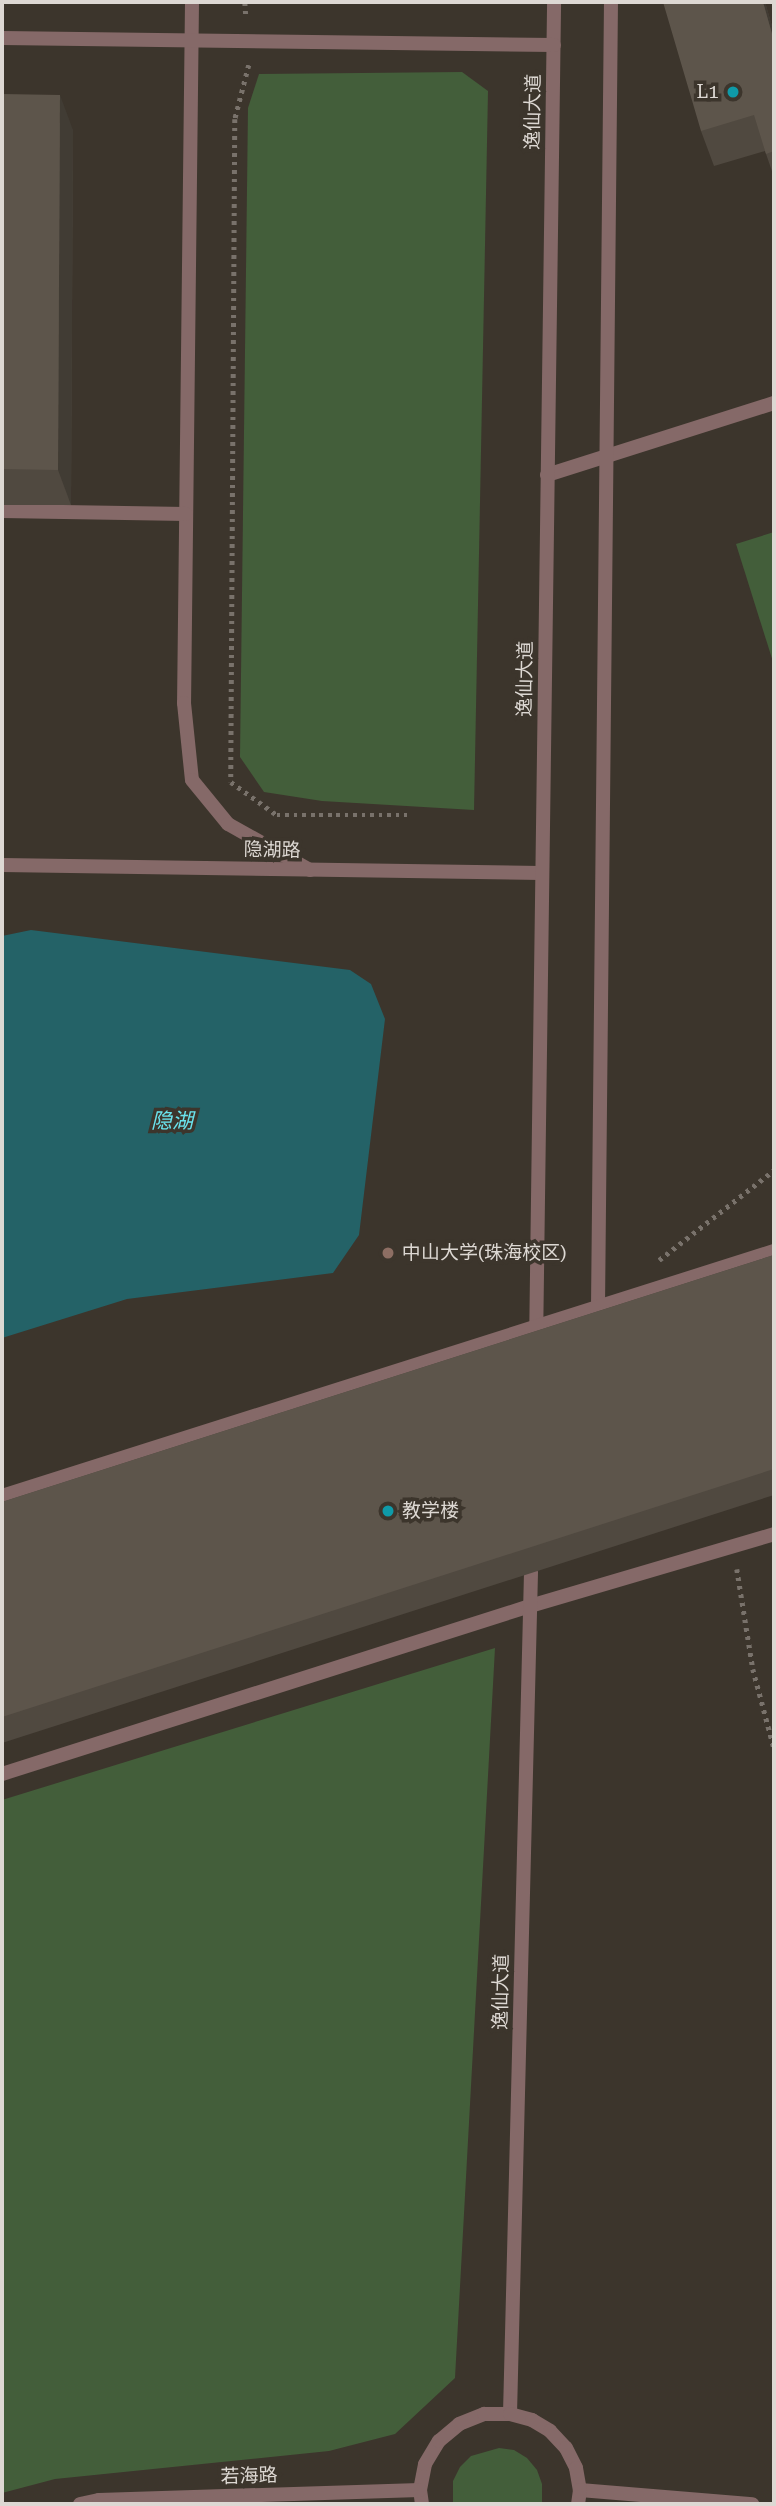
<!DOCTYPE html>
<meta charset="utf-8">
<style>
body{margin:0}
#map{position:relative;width:776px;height:2506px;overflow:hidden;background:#3c352c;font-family:"Roboto Serif","Noto Sans SC",serif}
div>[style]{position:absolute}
.green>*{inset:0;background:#435e3a}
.water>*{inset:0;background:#246267}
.path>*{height:4.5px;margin-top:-2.25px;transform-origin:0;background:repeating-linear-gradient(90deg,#79726b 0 3.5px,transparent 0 8.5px)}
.service>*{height:14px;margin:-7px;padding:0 7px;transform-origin:7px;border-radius:7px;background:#856968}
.minor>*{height:14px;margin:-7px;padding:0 7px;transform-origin:7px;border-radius:7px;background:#856968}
.wall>*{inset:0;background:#504940}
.shaded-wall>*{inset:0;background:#413c34}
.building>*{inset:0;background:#5d554b}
.dots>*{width:19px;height:19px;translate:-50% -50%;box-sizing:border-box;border:4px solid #3c352c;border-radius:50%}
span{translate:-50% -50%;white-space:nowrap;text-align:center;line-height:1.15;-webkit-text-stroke:7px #3c352c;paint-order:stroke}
.poi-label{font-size:19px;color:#ddd8d3}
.right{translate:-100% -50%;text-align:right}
.left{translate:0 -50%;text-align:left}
.street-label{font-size:19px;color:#ddd8d3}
.water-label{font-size:21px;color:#6ae3ed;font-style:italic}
.frame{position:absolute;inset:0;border:4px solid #ddd8d3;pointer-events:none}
</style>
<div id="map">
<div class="green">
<div style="clip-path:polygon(462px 72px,488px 91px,474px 810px,322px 801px,264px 792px,240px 757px,248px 108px,259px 74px)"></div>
<div style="clip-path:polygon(774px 532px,774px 665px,736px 544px)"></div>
<div style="clip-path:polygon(495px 1648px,455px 2378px,395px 2434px,329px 2451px,55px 2479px,2px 2493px,2px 1800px)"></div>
<div style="clip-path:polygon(499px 2448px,514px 2450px,527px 2458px,537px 2470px,542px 2484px,542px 2504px,453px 2504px,453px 2481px,460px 2467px,471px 2456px)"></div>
</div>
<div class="water">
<div style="clip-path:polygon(31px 930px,350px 970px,371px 984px,385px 1019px,359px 1235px,333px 1273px,127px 1299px,2px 1338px,2px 936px)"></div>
</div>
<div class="path">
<div style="left:245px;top:2px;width:15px;rotate:86deg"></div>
<div style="left:249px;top:65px;width:56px;rotate:104.5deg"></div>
<div style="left:235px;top:119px;width:663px;rotate:90.35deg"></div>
<div style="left:231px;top:782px;width:57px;rotate:35.7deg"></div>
<div style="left:277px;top:815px;width:130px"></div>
<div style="left:659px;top:1260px;width:146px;rotate:-38deg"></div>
<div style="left:737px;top:1569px;width:101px;rotate:80.9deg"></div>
<div style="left:753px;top:1669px;width:82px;rotate:75.1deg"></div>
</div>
<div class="service">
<div style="left:192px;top:2px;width:701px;rotate:90.65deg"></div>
<div style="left:184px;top:703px;width:77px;rotate:84.1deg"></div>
<div style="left:192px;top:780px;width:57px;rotate:50.7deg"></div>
<div style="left:228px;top:824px;width:94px;rotate:29.3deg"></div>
<div style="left:547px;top:475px;width:238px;rotate:-17.6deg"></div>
<div style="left:2px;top:511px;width:184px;rotate:0.9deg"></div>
<div style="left:2px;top:865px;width:539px;rotate:0.85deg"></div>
<div style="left:598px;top:1307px;width:1305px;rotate:-89.43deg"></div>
<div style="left:536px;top:1348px;width:1346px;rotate:-89.23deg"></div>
<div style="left:2px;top:1496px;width:810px;rotate:-17.61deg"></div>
<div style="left:2px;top:1774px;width:554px;rotate:-17.65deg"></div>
<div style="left:530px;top:1606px;width:254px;rotate:-16.4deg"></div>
<div style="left:510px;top:2414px;width:842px;rotate:-88.57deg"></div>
<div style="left:580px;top:2490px;width:173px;rotate:4.7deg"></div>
<div style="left:422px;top:2504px;width:14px;rotate:-98deg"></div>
<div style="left:420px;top:2490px;width:26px;rotate:-79deg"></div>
<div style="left:425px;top:2464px;width:27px;rotate:-59deg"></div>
<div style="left:439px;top:2441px;width:26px;rotate:-40deg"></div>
<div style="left:459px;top:2424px;width:27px;rotate:-22deg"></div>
<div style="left:484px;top:2414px;width:26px"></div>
<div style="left:510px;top:2414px;width:23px;rotate:15deg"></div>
<div style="left:532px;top:2420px;width:21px;rotate:31deg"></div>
<div style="left:550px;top:2431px;width:23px;rotate:47deg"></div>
<div style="left:566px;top:2448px;width:22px;rotate:63deg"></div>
<div style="left:576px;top:2468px;width:22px;rotate:80deg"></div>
<div style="left:580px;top:2490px;width:14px;rotate:98deg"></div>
</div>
<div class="minor">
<div style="left:2px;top:38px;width:552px;rotate:0.73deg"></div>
<div style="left:80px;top:2504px;width:19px;rotate:-12deg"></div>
<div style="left:99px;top:2500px;width:321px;rotate:-1.8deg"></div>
</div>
<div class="wall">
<div style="clip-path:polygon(765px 2px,774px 33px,774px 177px,765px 151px,714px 166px,701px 131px)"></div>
<div style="clip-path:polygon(2px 94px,73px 130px,71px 505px,2px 505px)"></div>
<div style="clip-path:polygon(774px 1255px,774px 1495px,2px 1743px,2px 1502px)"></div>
</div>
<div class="shaded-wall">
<div style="clip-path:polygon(763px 2px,765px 2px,774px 33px,774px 41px)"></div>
<div style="clip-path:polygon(60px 95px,73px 130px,71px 505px,58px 470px)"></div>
</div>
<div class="building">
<div style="clip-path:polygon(663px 2px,763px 2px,774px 41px,774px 151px,766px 154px,754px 115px,701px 131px)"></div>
<div style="clip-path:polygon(2px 94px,60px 95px,58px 470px,2px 469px)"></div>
<div style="clip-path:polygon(774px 1255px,774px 1469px,2px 1717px,2px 1502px)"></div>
</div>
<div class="dots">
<div style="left:733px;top:92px;background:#0f9aa8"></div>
<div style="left:388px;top:1253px;background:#8d6e63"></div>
<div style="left:388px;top:1511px;background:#0f9aa8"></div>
</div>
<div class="poi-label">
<span class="right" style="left:719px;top:92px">L1</span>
<span class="left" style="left:402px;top:1253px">中山大学(珠海校区)</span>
<span class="left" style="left:402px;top:1511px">教学楼</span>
</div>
<div class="street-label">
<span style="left:533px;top:112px;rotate:-89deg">逸仙大道</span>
<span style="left:525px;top:679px;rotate:-89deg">逸仙大道</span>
<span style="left:272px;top:850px;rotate:1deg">隐湖路</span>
<span style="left:501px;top:1992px;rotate:-89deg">逸仙大道</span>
<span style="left:249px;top:2476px;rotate:-2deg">若海路</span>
</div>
<div class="water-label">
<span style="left:172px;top:1121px">隐湖</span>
</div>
<div class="frame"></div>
</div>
